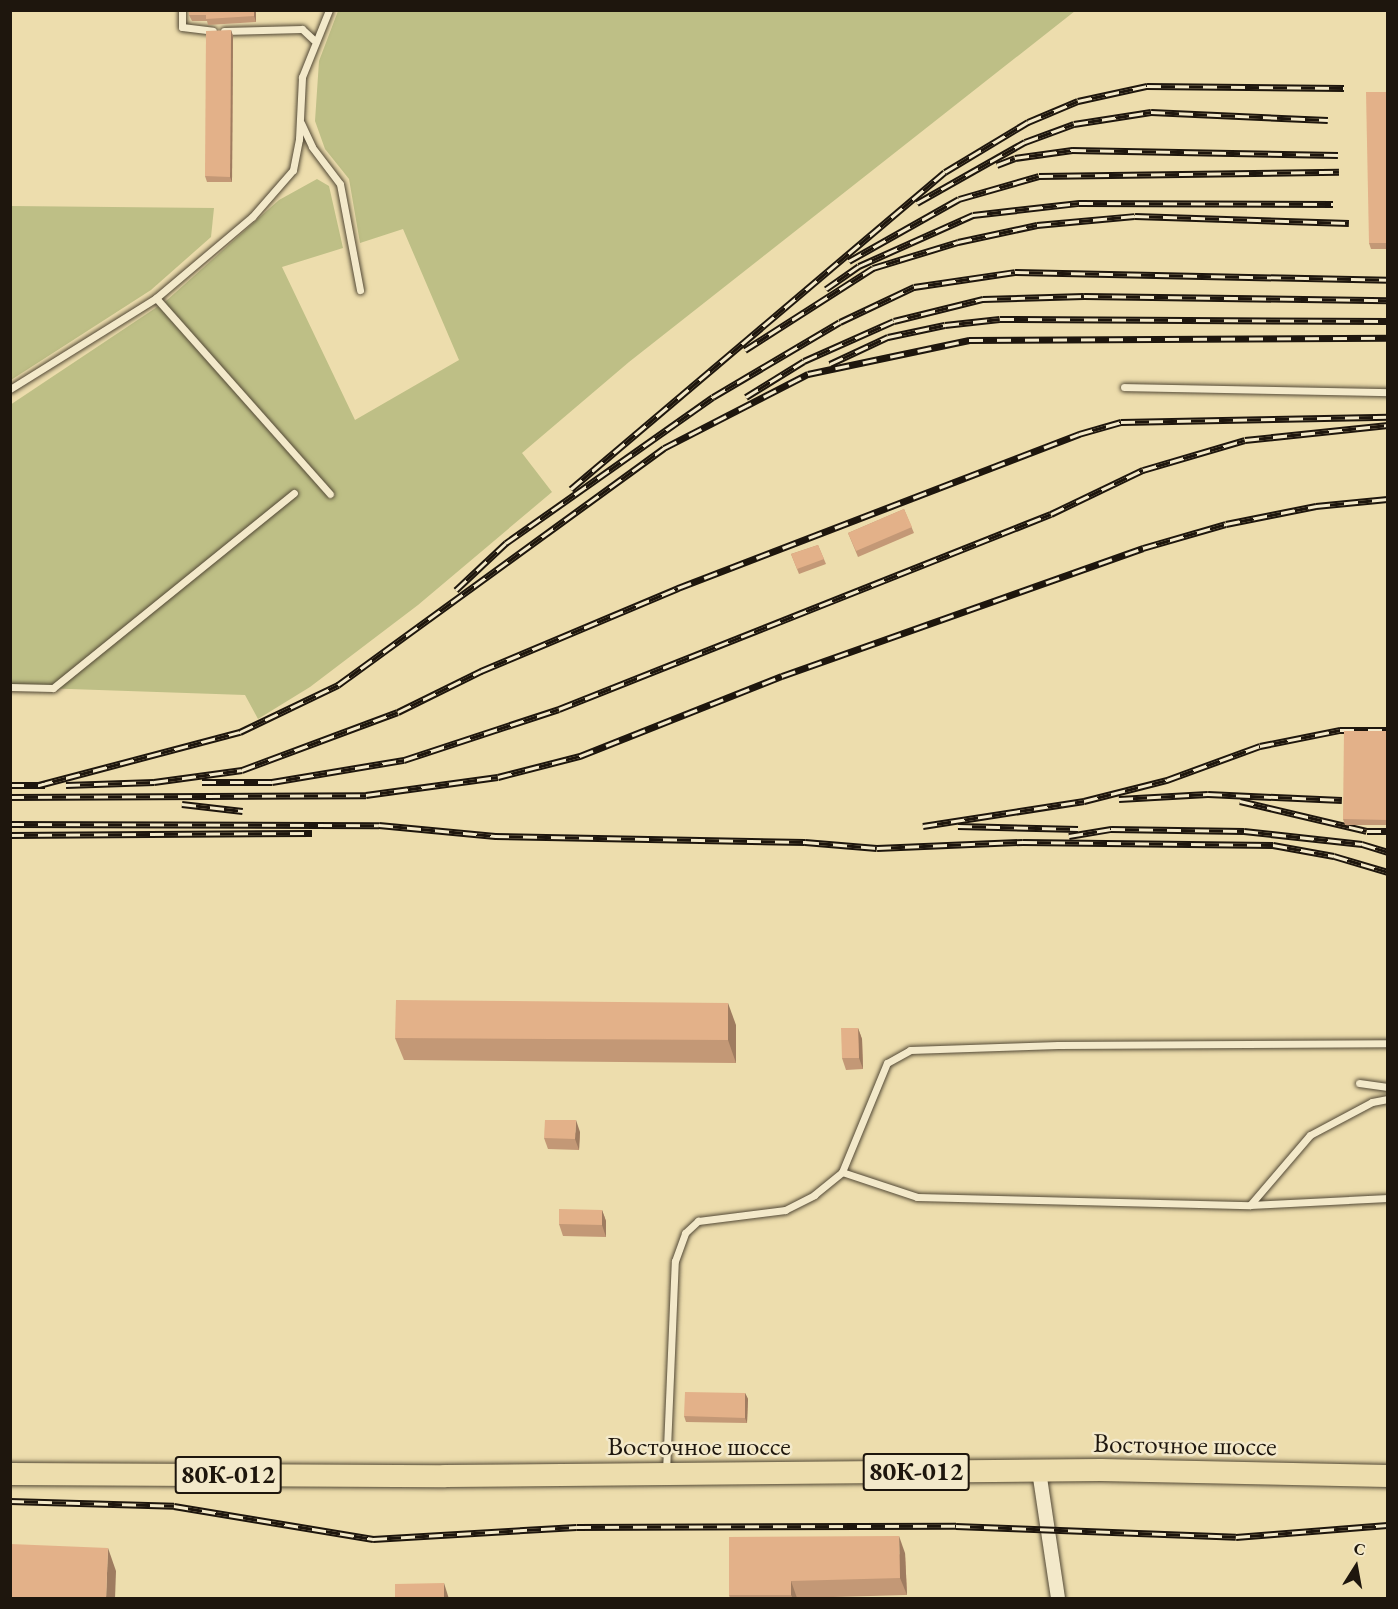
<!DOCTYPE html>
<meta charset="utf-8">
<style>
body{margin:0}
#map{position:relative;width:1398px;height:1609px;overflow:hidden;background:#edddad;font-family:"EB Garamond",serif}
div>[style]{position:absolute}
.green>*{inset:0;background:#bebf86}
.roads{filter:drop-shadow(0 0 2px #524835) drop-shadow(0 0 2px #524835)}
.lane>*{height:7px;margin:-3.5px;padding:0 3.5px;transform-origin:3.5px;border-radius:3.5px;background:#f3e9ca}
.street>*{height:14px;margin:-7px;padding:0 7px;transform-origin:7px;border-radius:7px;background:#f3e9ca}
.primary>*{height:22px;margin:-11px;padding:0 11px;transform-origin:11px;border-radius:11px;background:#edddad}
.rail>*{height:7px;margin-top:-3.5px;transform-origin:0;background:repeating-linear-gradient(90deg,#f3e9ca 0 14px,#1e160d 0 28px);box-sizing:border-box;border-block:2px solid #1e160d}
.wall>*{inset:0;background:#c39876}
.shaded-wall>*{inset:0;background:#9f7c60}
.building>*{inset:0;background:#e3b189}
span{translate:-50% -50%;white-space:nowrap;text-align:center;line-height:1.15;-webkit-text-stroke:5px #f3e9ca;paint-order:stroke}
.shield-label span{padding:2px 4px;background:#f3e9ca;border:2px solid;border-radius:4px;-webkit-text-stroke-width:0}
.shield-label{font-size:26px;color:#1e160d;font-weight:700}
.street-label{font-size:27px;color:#1e160d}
.frame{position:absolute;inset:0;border:12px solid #1e160d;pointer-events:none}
.north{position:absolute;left:1326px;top:1537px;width:60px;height:60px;-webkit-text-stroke:4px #f3e9ca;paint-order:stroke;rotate:11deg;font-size:16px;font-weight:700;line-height:24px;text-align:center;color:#1e160d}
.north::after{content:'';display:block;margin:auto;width:21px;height:27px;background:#1e160d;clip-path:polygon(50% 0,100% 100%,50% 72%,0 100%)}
</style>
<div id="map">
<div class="green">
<div style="clip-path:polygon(338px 11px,1075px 11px,629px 362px,522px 453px,552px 492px,418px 605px,310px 687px,258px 719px,245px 695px,11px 687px,10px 405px,166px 301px,279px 200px,317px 179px,329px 186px,343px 248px,282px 267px,355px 420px,459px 360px,403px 229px,360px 243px,349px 179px,325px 149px,315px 121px,319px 61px)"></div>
<div style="clip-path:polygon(11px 206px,214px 208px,211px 237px,151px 290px,11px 380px)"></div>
</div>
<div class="roads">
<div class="lane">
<div style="left:182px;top:10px;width:17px;rotate:90deg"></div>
<div style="left:182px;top:27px;width:31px;rotate:7deg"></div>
<div style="left:224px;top:31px;width:78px;rotate:-1.5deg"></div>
<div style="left:302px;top:29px;width:16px;rotate:43deg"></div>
<div style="left:301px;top:123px;width:26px;rotate:65deg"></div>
<div style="left:312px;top:147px;width:46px;rotate:52.9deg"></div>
<div style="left:340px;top:184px;width:108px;rotate:79.3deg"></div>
<div style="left:156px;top:298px;width:262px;rotate:48.4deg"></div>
<div style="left:1124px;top:387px;width:264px;rotate:1.1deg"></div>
<div style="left:10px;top:389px;width:172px;rotate:-31.9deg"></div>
<div style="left:156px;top:298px;width:126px;rotate:-40.2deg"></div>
<div style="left:252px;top:217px;width:62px;rotate:-48.9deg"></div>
<div style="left:293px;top:170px;width:32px;rotate:-79deg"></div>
<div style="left:299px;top:139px;width:62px;rotate:-87.2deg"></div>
<div style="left:302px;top:77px;width:72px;rotate:-68.1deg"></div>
<div style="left:10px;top:687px;width:43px;rotate:1.3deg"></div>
<div style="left:53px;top:688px;width:310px;rotate:-39deg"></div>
<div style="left:1359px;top:1083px;width:29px;rotate:8deg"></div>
<div style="left:842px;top:1172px;width:79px;rotate:18.4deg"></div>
<div style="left:917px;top:1197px;width:333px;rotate:1.4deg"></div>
<div style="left:1250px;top:1205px;width:138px;rotate:-2.9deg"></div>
<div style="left:1250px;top:1205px;width:92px;rotate:-49.4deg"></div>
<div style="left:1310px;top:1135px;width:70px;rotate:-28deg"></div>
<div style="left:1372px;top:1102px;width:16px;rotate:-11deg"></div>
<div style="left:666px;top:1472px;width:211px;rotate:-87.6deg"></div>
<div style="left:675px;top:1261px;width:30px;rotate:-70deg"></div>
<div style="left:685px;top:1233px;width:18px;rotate:-43deg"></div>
<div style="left:698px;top:1221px;width:88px;rotate:-7.2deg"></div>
<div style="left:785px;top:1210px;width:33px;rotate:-27deg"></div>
<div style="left:814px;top:1195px;width:36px;rotate:-39deg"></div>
<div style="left:842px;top:1172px;width:118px;rotate:-67.6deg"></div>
<div style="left:887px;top:1063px;width:26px;rotate:-29deg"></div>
<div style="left:910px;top:1050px;width:148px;rotate:-1.9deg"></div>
<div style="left:1058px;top:1045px;width:330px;rotate:-0.3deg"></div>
</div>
<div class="street">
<div style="left:1039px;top:1471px;width:128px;rotate:81.5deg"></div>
</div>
<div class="primary">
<div style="left:10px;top:1474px;width:435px;rotate:0.3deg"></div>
<div style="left:445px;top:1476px;width:656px;rotate:-0.52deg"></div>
<div style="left:1101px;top:1470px;width:287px;rotate:1.2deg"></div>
</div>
</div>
<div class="rail">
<div style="left:997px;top:165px;width:19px;rotate:-21deg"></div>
<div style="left:1015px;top:158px;width:58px;rotate:-8deg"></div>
<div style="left:1072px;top:150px;width:266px;rotate:1.1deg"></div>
<div style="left:917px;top:203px;width:124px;rotate:-29.5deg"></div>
<div style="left:1025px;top:142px;width:52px;rotate:-20.2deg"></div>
<div style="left:1074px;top:124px;width:78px;rotate:-8.9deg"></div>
<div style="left:1151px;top:112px;width:177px;rotate:2.6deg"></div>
<div style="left:849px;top:261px;width:126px;rotate:-29.4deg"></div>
<div style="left:959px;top:199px;width:83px;rotate:-16deg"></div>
<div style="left:1039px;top:176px;width:300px;rotate:-0.8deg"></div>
<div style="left:826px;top:289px;width:40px;rotate:-34.9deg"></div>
<div style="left:859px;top:266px;width:125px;rotate:-24.1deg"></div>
<div style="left:973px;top:215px;width:107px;rotate:-6.5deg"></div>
<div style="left:1079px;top:203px;width:254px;rotate:0.2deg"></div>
<div style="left:745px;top:350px;width:152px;rotate:-32.6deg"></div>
<div style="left:873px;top:268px;width:89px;rotate:-17deg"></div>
<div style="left:958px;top:242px;width:81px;rotate:-12.1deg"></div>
<div style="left:1037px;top:225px;width:98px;rotate:-5.2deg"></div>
<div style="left:1135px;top:216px;width:214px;rotate:1.9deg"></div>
<div style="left:830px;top:364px;width:64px;rotate:-25deg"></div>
<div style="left:888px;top:337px;width:58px;rotate:-11.9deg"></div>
<div style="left:945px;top:325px;width:55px;rotate:-6.2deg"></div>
<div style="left:1000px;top:319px;width:388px;rotate:0.3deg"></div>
<div style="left:746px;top:397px;width:68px;rotate:-31.8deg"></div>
<div style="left:804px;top:361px;width:98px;rotate:-24deg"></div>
<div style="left:894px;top:321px;width:92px;rotate:-13.9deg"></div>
<div style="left:983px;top:299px;width:101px;rotate:-1.7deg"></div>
<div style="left:1084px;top:296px;width:304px;rotate:0.8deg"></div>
<div style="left:571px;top:489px;width:490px;rotate:-40.3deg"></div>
<div style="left:945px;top:172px;width:97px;rotate:-31.1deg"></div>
<div style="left:1028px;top:122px;width:54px;rotate:-22.8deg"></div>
<div style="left:1078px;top:101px;width:71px;rotate:-12.3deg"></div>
<div style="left:1147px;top:86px;width:197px;rotate:0.6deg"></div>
<div style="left:456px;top:590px;width:69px;rotate:-43.2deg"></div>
<div style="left:506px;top:543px;width:253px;rotate:-35.2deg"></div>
<div style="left:713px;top:397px;width:147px;rotate:-30.6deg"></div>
<div style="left:840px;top:322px;width:82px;rotate:-25.3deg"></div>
<div style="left:914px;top:287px;width:102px;rotate:-8.4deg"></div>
<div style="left:1015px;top:272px;width:373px;rotate:1.2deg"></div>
<div style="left:202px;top:782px;width:70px"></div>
<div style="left:272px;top:782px;width:134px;rotate:-9.5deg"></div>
<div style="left:404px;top:760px;width:163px;rotate:-18.2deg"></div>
<div style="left:559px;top:709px;width:529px;rotate:-21.62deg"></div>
<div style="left:1051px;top:514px;width:102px;rotate:-25.6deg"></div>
<div style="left:1143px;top:470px;width:106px;rotate:-16.4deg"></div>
<div style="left:1245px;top:440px;width:144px;rotate:-6deg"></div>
<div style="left:10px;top:785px;width:35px"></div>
<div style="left:39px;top:785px;width:208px;rotate:-14.8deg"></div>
<div style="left:240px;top:732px;width:109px;rotate:-25.6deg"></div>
<div style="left:338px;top:685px;width:403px;rotate:-36deg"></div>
<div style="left:664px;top:448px;width:162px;rotate:-27.2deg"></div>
<div style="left:808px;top:374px;width:165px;rotate:-11.9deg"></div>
<div style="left:969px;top:340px;width:419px;rotate:-0.3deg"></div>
<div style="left:66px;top:785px;width:88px;rotate:-2deg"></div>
<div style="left:154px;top:782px;width:89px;rotate:-7.8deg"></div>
<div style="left:242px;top:770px;width:166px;rotate:-20.4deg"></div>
<div style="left:398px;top:712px;width:93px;rotate:-26.3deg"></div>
<div style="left:481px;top:671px;width:214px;rotate:-22.8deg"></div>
<div style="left:678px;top:588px;width:430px;rotate:-21deg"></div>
<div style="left:1079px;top:434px;width:44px;rotate:-15.9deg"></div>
<div style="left:1121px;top:422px;width:267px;rotate:-1.1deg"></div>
<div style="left:10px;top:797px;width:356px;rotate:-0.3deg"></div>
<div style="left:366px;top:795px;width:133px;rotate:-7.8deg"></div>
<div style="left:498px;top:777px;width:85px;rotate:-14.4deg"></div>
<div style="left:580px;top:756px;width:217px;rotate:-21.6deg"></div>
<div style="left:782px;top:676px;width:383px;rotate:-19.5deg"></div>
<div style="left:1143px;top:548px;width:86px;rotate:-16.1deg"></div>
<div style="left:1226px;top:524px;width:92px;rotate:-11.3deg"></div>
<div style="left:1316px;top:506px;width:72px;rotate:-5.6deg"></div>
<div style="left:1119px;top:799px;width:89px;rotate:-3.2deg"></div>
<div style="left:1208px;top:794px;width:134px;rotate:2.6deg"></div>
<div style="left:1240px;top:801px;width:130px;rotate:13.3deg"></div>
<div style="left:1367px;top:831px;width:21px"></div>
<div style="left:182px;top:804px;width:61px;rotate:6.5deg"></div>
<div style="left:10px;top:824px;width:369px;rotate:0.2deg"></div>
<div style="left:379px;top:825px;width:117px;rotate:5.4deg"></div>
<div style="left:495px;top:836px;width:310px;rotate:1.1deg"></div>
<div style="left:805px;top:842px;width:72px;rotate:4.8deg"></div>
<div style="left:877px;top:848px;width:146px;rotate:-2.4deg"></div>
<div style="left:1023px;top:842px;width:250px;rotate:0.7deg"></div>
<div style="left:1273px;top:845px;width:62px;rotate:10.2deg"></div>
<div style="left:1334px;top:856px;width:56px;rotate:16.5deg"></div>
<div style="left:923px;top:826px;width:163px;rotate:-8.8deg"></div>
<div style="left:1084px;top:801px;width:86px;rotate:-14.2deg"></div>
<div style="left:1167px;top:780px;width:99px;rotate:-20.1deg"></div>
<div style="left:1260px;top:746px;width:82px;rotate:-11.3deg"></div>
<div style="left:1340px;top:730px;width:48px"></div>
<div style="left:958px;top:826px;width:120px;rotate:1.4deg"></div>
<div style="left:10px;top:835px;width:302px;rotate:-0.4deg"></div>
<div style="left:1069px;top:836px;width:43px;rotate:-9.5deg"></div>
<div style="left:1111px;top:829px;width:133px;rotate:0.9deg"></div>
<div style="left:1244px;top:831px;width:119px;rotate:6.3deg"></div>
<div style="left:1362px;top:844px;width:27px;rotate:17deg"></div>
<div style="left:10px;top:1501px;width:164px;rotate:1.7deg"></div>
<div style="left:174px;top:1506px;width:202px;rotate:9.4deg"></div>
<div style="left:373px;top:1539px;width:204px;rotate:-3.4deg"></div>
<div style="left:577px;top:1527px;width:379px;rotate:-0.2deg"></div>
<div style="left:956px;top:1526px;width:280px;rotate:2.2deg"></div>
<div style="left:1236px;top:1537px;width:152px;rotate:-4.5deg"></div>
</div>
<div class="wall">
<div style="clip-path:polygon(256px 10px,256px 22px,208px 25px,207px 21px,192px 21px,189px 15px)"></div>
<div style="clip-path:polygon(231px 30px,233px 36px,232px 182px,207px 182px,205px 176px)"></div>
<div style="clip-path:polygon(1388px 92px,1388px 249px,1371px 249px,1369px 243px)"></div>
<div style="clip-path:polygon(904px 509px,914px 533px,858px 557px,848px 533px)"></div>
<div style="clip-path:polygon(818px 545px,826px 564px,799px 574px,791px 554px)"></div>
<div style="clip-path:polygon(1388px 731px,1388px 825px,1345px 825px,1343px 819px)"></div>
<div style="clip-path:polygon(736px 1025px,736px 1063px,404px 1060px,395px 1038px)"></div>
<div style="clip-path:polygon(858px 1028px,862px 1039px,863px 1069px,846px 1070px,842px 1058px)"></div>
<div style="clip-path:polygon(580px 1132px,579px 1150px,548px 1149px,544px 1138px)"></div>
<div style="clip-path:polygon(602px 1210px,606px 1221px,606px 1237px,563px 1236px,559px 1224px)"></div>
<div style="clip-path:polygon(745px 1393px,748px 1399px,747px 1423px,686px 1422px,684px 1416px)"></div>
<div style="clip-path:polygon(905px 1553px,907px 1595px,797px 1598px,730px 1599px,729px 1595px)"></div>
</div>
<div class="shaded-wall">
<div style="clip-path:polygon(254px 10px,256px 10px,256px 22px,254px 16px)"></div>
<div style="clip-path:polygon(231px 30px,233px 36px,232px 182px,230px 177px)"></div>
<div style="clip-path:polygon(728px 1003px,736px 1025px,736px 1063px,728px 1040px)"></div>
<div style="clip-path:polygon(858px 1028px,862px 1039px,863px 1069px,859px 1058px)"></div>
<div style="clip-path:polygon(576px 1120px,580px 1132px,579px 1150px,575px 1139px)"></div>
<div style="clip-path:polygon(602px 1210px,606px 1221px,606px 1237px,602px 1225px)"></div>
<div style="clip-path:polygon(745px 1393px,748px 1399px,747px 1423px,745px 1418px)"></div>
<div style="clip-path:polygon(899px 1536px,905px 1553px,907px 1595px,900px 1578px)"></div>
<div style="clip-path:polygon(108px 1548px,116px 1571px,115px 1599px,106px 1599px)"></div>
<div style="clip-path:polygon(791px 1581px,797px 1598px,793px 1599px,791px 1595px)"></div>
<div style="clip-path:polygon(444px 1583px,449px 1599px,444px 1598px)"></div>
</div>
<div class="building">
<div style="clip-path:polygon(189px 10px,254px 10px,254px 16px,206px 19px,206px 15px,189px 15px)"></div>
<div style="clip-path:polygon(231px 30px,230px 177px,205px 176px,206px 31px)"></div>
<div style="clip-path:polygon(1366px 92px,1388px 92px,1388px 243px,1369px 243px)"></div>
<div style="clip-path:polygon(904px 509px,912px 527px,856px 551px,848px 533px)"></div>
<div style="clip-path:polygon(818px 545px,824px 559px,797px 569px,791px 554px)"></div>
<div style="clip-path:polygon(1344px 731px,1388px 731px,1388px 820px,1343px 819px)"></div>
<div style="clip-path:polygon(396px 1000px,728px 1003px,728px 1040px,395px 1038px)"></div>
<div style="clip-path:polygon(841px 1028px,858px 1028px,859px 1058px,842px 1058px)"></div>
<div style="clip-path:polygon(545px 1120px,576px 1120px,575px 1139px,544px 1138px)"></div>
<div style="clip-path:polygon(559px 1209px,602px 1210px,602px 1225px,559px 1224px)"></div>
<div style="clip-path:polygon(685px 1392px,745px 1393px,745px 1418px,684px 1416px)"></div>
<div style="clip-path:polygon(899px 1536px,900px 1578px,791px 1581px,791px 1595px,729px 1595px,729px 1537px)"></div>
<div style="clip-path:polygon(10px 1544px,108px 1548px,106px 1599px,10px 1599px)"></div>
<div style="clip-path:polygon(444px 1583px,444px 1598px,395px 1599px,395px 1584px)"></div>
<div style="clip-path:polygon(1146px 1597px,1186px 1599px,1146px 1599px)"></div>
</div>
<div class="shield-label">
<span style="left:916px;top:1472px">80К-012</span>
<span style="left:228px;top:1475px">80К-012</span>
</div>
<div class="street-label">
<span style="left:1185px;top:1444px;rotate:1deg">Восточное шоссе</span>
<span style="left:699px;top:1446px">Восточное шоссе</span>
</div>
<div class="frame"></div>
<div class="north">С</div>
</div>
